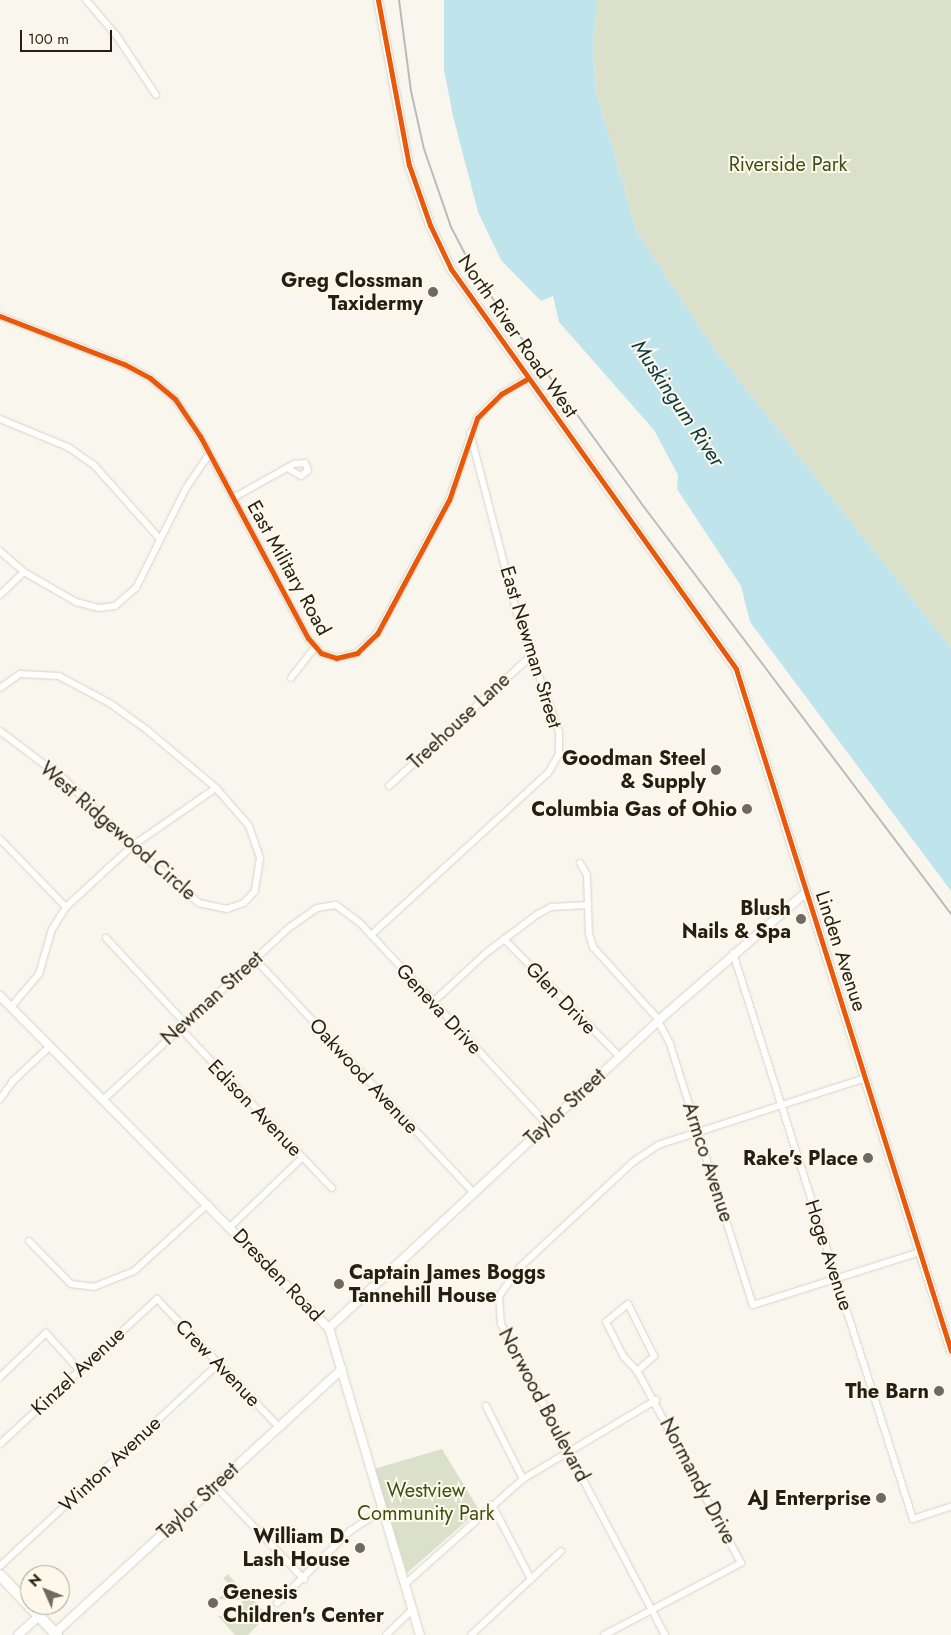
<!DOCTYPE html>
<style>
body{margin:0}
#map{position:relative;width:951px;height:1635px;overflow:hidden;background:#f9f6ee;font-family:Jost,sans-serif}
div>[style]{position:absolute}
.green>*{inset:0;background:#dae0ca}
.water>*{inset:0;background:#c0e4eb}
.roads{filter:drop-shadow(0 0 1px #d7d3c8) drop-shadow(0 0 1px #d7d3c8)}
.minor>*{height:6px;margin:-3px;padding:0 3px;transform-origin:3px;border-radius:3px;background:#fefefc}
.tertiary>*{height:8px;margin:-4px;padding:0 4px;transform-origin:4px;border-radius:4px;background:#fefefc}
.primary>*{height:10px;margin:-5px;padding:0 5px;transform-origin:5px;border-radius:5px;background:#fefefc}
.rail>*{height:2px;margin:-1px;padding:0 1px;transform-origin:1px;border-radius:1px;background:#bdbbb8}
.cycleway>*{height:5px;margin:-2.5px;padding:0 2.5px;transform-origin:2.5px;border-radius:2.5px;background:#e8590c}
.dots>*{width:14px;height:14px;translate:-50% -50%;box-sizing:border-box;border:2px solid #fdf8ea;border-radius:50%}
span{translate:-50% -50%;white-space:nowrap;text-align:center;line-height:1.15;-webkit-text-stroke:4px #fdf8ea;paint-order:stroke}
.park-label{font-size:20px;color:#3c5015}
.poi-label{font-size:20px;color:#241f12;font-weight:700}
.right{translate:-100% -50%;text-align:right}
.left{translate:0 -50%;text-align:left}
.street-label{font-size:20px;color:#241f12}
.water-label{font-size:21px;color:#083944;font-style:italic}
.north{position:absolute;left:20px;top:1565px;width:50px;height:50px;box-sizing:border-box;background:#fdf8ea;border:1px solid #a6a194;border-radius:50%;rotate:314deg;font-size:14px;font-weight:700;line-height:20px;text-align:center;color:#241f12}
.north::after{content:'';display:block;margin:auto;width:18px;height:22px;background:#6f6a5f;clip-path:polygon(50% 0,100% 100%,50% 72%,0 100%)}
.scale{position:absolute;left:20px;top:30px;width:92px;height:22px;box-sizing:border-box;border:2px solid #241f12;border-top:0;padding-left:6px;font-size:15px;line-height:18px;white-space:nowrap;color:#241f12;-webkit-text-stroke:4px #fdf8ea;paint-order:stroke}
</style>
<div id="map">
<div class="green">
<div style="clip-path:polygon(597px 0,951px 0,951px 648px,713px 347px,637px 232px,596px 91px,593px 48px)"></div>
<div style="clip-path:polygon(442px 1449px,479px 1510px,407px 1573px,374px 1469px)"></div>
<div style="clip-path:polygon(228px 1574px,235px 1582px,232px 1584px,238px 1584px,267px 1615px,248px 1635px,235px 1635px,218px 1616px,242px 1617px,242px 1600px,218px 1599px,231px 1587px,223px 1578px)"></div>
</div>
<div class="water">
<div style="clip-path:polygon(444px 0,597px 0,593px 48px,596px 91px,637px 232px,713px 347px,951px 648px,951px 891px,750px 622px,741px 586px,677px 489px,678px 475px,654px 430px,559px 322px,553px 296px,541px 301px,501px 260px,478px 212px,453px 116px,444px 70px)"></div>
</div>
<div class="roads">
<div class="minor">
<div style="left:86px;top:0;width:46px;rotate:49.4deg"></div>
<div style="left:116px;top:35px;width:72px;rotate:56.3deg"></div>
<div style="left:0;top:316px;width:133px;rotate:21.2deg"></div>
<div style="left:124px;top:364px;width:30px;rotate:28deg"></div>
<div style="left:150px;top:378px;width:33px;rotate:40deg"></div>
<div style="left:175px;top:399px;width:45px;rotate:56deg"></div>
<div style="left:200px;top:436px;width:229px;rotate:61.9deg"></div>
<div style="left:308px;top:638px;width:20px;rotate:49deg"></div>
<div style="left:321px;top:653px;width:16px;rotate:18deg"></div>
<div style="left:336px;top:658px;width:22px;rotate:-13deg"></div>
<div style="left:357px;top:653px;width:28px;rotate:-44deg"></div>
<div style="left:377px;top:634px;width:152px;rotate:-61.8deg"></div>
<div style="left:449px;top:500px;width:87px;rotate:-71.1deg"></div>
<div style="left:477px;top:418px;width:34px;rotate:-45deg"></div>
<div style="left:501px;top:394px;width:30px;rotate:-30deg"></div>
<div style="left:0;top:419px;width:74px;rotate:22.4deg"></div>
<div style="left:68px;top:447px;width:32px;rotate:35deg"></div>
<div style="left:94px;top:465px;width:99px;rotate:48.3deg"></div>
<div style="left:233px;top:498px;width:70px;rotate:-29.1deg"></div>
<div style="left:294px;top:464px;width:11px;rotate:-5deg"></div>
<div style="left:305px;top:463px;width:8px;rotate:67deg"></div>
<div style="left:308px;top:470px;width:9px;rotate:139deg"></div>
<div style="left:301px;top:476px;width:16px;rotate:-150deg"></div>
<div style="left:0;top:551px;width:32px;rotate:41deg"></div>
<div style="left:24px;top:572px;width:60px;rotate:30deg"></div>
<div style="left:76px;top:602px;width:23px;rotate:15deg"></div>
<div style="left:98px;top:608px;width:17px;rotate:-7deg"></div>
<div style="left:115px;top:606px;width:28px;rotate:-41deg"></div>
<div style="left:136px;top:588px;width:112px;rotate:-63.4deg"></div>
<div style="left:186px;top:488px;width:42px;rotate:-55.6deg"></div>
<div style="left:0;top:595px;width:33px;rotate:-44deg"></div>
<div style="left:291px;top:678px;width:39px;rotate:-52deg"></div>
<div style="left:0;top:688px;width:24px;rotate:-35deg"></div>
<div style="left:20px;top:674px;width:39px;rotate:3deg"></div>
<div style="left:59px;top:676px;width:59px;rotate:28.3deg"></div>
<div style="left:111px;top:704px;width:44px;rotate:35.8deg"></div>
<div style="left:147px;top:730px;width:90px;rotate:40deg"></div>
<div style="left:216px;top:788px;width:50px;rotate:49deg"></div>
<div style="left:249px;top:826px;width:34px;rotate:71deg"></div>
<div style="left:260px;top:858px;width:33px;rotate:99deg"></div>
<div style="left:255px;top:891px;width:16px;rotate:133deg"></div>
<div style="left:244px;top:903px;width:18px;rotate:161deg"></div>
<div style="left:227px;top:909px;width:29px;rotate:-168deg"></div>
<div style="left:199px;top:903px;width:88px;rotate:-139.6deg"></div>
<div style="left:132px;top:846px;width:94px;rotate:-135.4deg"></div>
<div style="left:65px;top:780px;width:81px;rotate:-143deg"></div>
<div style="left:389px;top:786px;width:191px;rotate:-42.5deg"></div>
<div style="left:0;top:839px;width:95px;rotate:45.9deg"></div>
<div style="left:66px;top:907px;width:26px;rotate:122deg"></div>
<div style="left:52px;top:929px;width:47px;rotate:106.1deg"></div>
<div style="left:39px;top:974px;width:43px;rotate:130.3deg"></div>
<div style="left:580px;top:863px;width:14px;rotate:60deg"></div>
<div style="left:587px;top:875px;width:59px;rotate:88.1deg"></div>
<div style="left:589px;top:934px;width:14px;rotate:73deg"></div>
<div style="left:593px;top:947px;width:98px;rotate:47.9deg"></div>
<div style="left:66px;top:907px;width:90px;rotate:-42.7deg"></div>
<div style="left:132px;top:846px;width:102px;rotate:-34.6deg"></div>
<div style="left:371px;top:935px;width:240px;rotate:-42.5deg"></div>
<div style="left:548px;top:773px;width:22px;rotate:-60deg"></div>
<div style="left:559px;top:754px;width:22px;rotate:-90deg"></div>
<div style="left:559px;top:732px;width:122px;rotate:-109.6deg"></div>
<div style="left:518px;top:617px;width:190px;rotate:-104.6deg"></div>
<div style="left:106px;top:938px;width:115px;rotate:47.1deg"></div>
<div style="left:504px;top:939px;width:164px;rotate:45.5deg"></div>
<div style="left:733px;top:953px;width:594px;rotate:72.36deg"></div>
<div style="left:913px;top:1519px;width:40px;rotate:-18deg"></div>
<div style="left:254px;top:958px;width:322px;rotate:46.9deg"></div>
<div style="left:433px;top:1002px;width:72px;rotate:-42.8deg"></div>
<div style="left:486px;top:953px;width:65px;rotate:-36.9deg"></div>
<div style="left:538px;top:914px;width:15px;rotate:-28deg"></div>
<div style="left:551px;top:907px;width:37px;rotate:-3deg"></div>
<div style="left:658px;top:1021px;width:26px;rotate:62deg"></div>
<div style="left:670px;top:1044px;width:274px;rotate:72.4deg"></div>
<div style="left:753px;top:1305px;width:175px;rotate:-17.6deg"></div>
<div style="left:179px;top:1027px;width:222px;rotate:46.5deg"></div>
<div style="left:0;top:1099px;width:22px;rotate:-54deg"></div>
<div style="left:13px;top:1081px;width:51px;rotate:-43.4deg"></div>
<div style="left:104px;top:1099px;width:253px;rotate:-42.8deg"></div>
<div style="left:290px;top:927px;width:33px;rotate:-35deg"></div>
<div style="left:317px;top:908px;width:19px;rotate:-9deg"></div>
<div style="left:336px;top:905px;width:31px;rotate:37deg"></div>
<div style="left:361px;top:924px;width:273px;rotate:47.1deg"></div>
<div style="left:231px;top:1226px;width:98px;rotate:-43.8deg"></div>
<div style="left:29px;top:1241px;width:60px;rotate:45.7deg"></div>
<div style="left:71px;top:1284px;width:23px;rotate:7deg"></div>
<div style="left:94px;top:1287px;width:43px;rotate:-21.8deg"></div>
<div style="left:134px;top:1271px;width:100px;rotate:-42.2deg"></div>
<div style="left:0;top:1377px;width:64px;rotate:-43.7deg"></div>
<div style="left:46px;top:1333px;width:50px;rotate:48.3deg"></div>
<div style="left:486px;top:1406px;width:82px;rotate:63.1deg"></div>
<div style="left:0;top:1444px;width:214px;rotate:-42.7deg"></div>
<div style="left:157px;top:1299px;width:177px;rotate:46.4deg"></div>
<div style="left:215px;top:1486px;width:129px;rotate:46.3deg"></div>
<div style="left:492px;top:1505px;width:84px;rotate:62.2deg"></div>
<div style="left:0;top:1566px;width:299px;rotate:-42.8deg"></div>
<div style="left:405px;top:1584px;width:158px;rotate:-41.7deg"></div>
<div style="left:523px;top:1479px;width:155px;rotate:-30.7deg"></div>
<div style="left:277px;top:1603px;width:103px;rotate:-44.6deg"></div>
<div style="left:350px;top:1531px;width:38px;rotate:-33deg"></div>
<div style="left:386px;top:1635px;width:36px;rotate:-44deg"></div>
<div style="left:471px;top:1635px;width:123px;rotate:-43deg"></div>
<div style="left:604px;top:1635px;width:155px;rotate:-27.7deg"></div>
<div style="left:741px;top:1563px;width:218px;rotate:-118.4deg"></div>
<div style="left:637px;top:1371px;width:23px;rotate:-41deg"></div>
<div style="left:654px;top:1356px;width:58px;rotate:-116.6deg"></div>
<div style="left:628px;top:1304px;width:28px;rotate:141deg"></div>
<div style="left:606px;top:1322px;width:39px;rotate:63deg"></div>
<div style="left:624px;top:1357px;width:19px;rotate:47deg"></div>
<div style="left:665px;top:1635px;width:352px;rotate:-117.8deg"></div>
<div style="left:501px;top:1324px;width:28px;rotate:-94deg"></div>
<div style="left:499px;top:1296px;width:34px;rotate:-54deg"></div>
<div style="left:519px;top:1268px;width:156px;rotate:-42.9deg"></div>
<div style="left:633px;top:1162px;width:30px;rotate:-34deg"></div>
<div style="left:658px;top:1145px;width:218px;rotate:-17.9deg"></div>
</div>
<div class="tertiary">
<div style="left:378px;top:0;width:168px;rotate:79.4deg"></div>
<div style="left:409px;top:165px;width:64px;rotate:70.7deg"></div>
<div style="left:430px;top:225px;width:49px;rotate:64.5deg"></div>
<div style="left:451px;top:269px;width:491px;rotate:54.5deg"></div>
<div style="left:736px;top:669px;width:715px;rotate:72.5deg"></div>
<div style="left:0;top:996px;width:467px;rotate:45.3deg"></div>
<div style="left:329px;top:1328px;width:320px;rotate:73.5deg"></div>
<div style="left:329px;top:1328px;width:451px;rotate:-43deg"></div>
<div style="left:659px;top:1020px;width:195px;rotate:-41deg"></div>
<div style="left:55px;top:1633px;width:390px;rotate:-42.6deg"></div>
<div style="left:18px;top:1635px;width:28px;rotate:-42deg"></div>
</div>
<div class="primary">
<div style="left:0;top:1575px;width:83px;rotate:46.5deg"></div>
</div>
</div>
<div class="rail">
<div style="left:399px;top:0;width:92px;rotate:82.5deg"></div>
<div style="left:411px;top:91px;width:59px;rotate:77.4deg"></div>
<div style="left:424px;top:149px;width:83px;rotate:70.9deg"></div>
<div style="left:451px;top:227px;width:56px;rotate:62.5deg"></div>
<div style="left:477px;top:277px;width:279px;rotate:54deg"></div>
<div style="left:641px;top:503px;width:515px;rotate:52.97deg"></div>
</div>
<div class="cycleway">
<div style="left:378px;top:0;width:168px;rotate:79.4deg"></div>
<div style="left:409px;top:165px;width:64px;rotate:70.7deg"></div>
<div style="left:430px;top:225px;width:49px;rotate:64.5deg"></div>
<div style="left:451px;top:269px;width:491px;rotate:54.5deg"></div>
<div style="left:736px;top:669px;width:715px;rotate:72.5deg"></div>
<div style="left:0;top:316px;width:133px;rotate:21.2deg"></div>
<div style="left:124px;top:364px;width:30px;rotate:28deg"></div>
<div style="left:150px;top:378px;width:33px;rotate:40deg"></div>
<div style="left:175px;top:399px;width:45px;rotate:56deg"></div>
<div style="left:200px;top:436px;width:229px;rotate:61.9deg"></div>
<div style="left:308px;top:638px;width:20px;rotate:49deg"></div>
<div style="left:321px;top:653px;width:16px;rotate:18deg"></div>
<div style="left:336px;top:658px;width:22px;rotate:-13deg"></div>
<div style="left:357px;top:653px;width:28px;rotate:-44deg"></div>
<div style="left:377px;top:634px;width:152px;rotate:-61.8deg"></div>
<div style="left:449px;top:500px;width:87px;rotate:-71.1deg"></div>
<div style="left:477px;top:418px;width:34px;rotate:-45deg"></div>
<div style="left:501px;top:394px;width:30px;rotate:-30deg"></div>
</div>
<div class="dots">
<div style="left:433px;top:292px;background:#6f6a5f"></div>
<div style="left:716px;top:770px;background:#6f6a5f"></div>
<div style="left:747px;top:809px;background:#6f6a5f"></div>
<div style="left:801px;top:919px;background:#6f6a5f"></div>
<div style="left:868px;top:1158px;background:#6f6a5f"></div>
<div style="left:339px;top:1284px;background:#6f6a5f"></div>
<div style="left:939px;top:1391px;background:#6f6a5f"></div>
<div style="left:881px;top:1498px;background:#6f6a5f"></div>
<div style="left:360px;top:1548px;background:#6f6a5f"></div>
<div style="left:213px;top:1603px;background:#6f6a5f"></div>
</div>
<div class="park-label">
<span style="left:788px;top:164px">Riverside Park</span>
<span style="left:426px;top:1502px">Westview<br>Community Park</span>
</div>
<div class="poi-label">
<span class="right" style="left:423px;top:292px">Greg Clossman<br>Taxidermy</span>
<span class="right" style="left:706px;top:770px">Goodman Steel<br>&amp; Supply</span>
<span class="right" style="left:737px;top:809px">Columbia Gas of Ohio</span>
<span class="right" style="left:791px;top:920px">Blush<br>Nails &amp; Spa</span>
<span class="right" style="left:858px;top:1158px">Rake's Place</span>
<span class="left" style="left:349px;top:1284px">Captain James Boggs<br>Tannehill House</span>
<span class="right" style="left:929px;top:1391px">The Barn</span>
<span class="right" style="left:871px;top:1498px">AJ Enterprise</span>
<span class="right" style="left:350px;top:1548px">William D.<br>Lash House</span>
<span class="left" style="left:223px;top:1604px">Genesis<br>Children's Center</span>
</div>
<div class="street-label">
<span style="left:518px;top:336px;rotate:55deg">North River Road West</span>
<span style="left:289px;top:568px;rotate:61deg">East Military Road</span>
<span style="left:531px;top:647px;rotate:73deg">East Newman Street</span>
<span style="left:459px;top:721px;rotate:-43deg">Treehouse Lane</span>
<span style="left:118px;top:831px;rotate:41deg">West Ridgewood Circle</span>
<span style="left:841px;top:951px;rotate:72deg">Linden Avenue</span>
<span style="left:212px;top:998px;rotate:-42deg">Newman Street</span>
<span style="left:561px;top:998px;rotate:46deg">Glen Drive</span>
<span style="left:439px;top:1009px;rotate:47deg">Geneva Drive</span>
<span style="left:364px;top:1076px;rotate:47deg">Oakwood Avenue</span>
<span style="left:565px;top:1107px;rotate:-43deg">Taylor Street</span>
<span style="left:255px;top:1108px;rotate:46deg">Edison Avenue</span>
<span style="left:708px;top:1162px;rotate:72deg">Armco Avenue</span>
<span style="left:829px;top:1255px;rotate:72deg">Hoge Avenue</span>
<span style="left:278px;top:1275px;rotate:46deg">Dresden Road</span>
<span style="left:218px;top:1363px;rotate:46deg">Crew Avenue</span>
<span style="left:78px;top:1371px;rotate:-43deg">Kinzel Avenue</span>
<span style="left:544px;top:1405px;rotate:62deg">Norwood Boulevard</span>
<span style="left:110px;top:1464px;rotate:-43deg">Winton Avenue</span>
<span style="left:698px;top:1481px;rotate:62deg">Normandy Drive</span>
<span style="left:198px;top:1501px;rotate:-43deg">Taylor Street</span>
</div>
<div class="water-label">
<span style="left:678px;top:403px;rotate:56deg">Muskingum River</span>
</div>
<div class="north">N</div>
<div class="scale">100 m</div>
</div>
